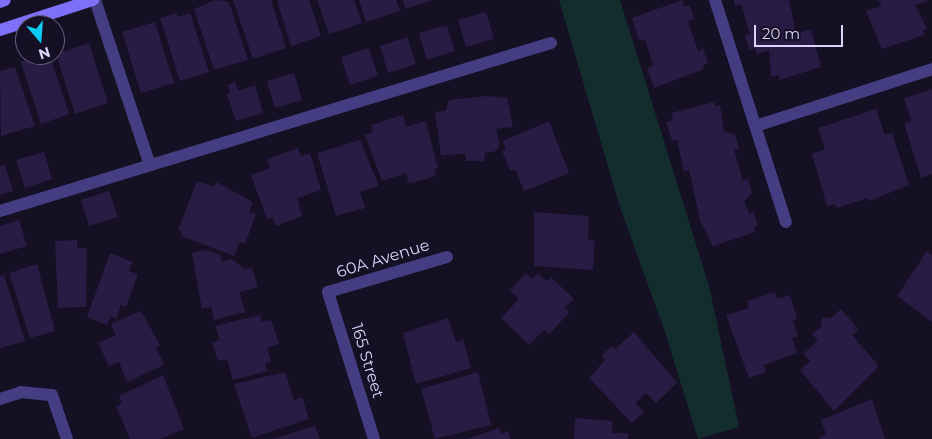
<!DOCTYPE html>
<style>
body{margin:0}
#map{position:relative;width:932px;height:439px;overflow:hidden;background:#151024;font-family:Montserrat,sans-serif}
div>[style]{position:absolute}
.green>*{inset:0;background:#132d2e}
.building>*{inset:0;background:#281c44}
.lane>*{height:12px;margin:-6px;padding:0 6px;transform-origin:6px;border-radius:6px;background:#443d81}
.street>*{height:12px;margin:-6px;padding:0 6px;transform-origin:6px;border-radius:6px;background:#443d81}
.secondary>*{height:12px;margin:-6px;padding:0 6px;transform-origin:6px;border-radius:6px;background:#7e70f9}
span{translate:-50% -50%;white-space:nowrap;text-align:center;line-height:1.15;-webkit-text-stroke:4px #151024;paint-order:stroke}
.street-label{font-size:16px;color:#dcd4fd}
.north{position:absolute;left:15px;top:15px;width:50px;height:50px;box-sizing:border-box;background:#151024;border:1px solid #655e7b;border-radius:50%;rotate:162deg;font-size:14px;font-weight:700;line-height:20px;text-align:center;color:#dcd4fd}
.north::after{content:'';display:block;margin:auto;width:18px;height:22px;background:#0acaf3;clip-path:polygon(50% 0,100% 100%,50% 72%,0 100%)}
.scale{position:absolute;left:754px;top:25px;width:89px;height:22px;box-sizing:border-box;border:2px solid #dcd4fd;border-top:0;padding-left:6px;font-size:15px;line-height:18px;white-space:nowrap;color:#dcd4fd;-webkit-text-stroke:4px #151024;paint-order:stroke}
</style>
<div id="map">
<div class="green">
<div style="clip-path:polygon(559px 0,620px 0,709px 286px,739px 427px,698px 439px,665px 332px,620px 207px)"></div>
</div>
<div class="building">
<div style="clip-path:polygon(215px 0,229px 2px,248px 60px,214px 70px,194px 9px)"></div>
<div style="clip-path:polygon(233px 0,271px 0,286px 48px,253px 59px)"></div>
<div style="clip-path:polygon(277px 0,309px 0,321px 36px,291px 46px)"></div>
<div style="clip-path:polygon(317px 0,354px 0,362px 23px,329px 34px)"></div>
<div style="clip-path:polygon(359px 0,396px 0,400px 11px,366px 22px)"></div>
<div style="clip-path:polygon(403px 0,434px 0,405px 9px)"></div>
<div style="clip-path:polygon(682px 0,684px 7px,690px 5px,694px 19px,688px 21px,698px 51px,703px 49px,708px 63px,703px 65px,704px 69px,654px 88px,647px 68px,653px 66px,645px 39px,639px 41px,632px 18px)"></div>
<div style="clip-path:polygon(734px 0,789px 0,796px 33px,811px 29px,821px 67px,779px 80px,778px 75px,771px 77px,769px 50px,757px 54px,755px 48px,749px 50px,745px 36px,750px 34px,741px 4px,735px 6px)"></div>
<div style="clip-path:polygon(877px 0,930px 0,915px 5px,927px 29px,923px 30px,924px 35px,882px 49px,866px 11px,882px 6px)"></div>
<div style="clip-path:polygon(486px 12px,494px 39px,466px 47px,458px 20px)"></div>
<div style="clip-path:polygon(176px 13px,178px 17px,190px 13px,209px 72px,180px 81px,160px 18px)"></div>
<div style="clip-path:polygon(155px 22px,174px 83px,141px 93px,122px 32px)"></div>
<div style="clip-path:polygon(447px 25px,455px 51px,427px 60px,419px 33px)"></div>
<div style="clip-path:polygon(407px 37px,416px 64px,388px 73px,380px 46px)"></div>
<div style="clip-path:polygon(89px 43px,108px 103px,75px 114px,56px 54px)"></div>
<div style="clip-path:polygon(369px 48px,378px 76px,350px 85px,341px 57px)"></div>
<div style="clip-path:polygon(38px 56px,39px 60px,50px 56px,69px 114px,41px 124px,21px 62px)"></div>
<div style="clip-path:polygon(15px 67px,35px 126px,1px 136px,0 71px)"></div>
<div style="clip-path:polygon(294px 73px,302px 100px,275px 108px,267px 81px)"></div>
<div style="clip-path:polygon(235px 82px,238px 91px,255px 85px,263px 113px,236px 121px,227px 94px,230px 93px,228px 85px)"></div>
<div style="clip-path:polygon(932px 89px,932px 174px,921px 178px,904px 123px,911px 121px,904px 98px)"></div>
<div style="clip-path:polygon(487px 96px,507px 98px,513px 127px,496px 129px,500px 145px,496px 151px,485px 153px,484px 161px,466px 161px,465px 154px,441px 155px,435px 112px,445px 111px,449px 100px)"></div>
<div style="clip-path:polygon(714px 102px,715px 106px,720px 105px,724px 132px,735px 134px,739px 149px,734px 150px,743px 181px,748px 179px,752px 193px,744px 201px,749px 214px,754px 212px,758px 226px,754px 227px,755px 232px,713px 246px,700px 220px,689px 170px,684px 172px,677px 140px,672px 141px,666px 122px,673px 120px,671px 113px)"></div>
<div style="clip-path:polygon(876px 109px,885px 135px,892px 133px,909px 185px,869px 201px,868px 198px,836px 208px,835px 204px,827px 206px,812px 154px,825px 149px,818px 128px)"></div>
<div style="clip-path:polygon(403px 115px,406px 127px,426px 121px,438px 168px,434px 169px,436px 176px,409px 184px,406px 173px,382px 181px,365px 135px,373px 132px,371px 125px)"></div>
<div style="clip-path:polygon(549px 121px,569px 173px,524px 191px,515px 169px,510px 171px,502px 151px,506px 150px,503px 141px)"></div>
<div style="clip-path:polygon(360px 140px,379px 186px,360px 192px,365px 208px,336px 216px,317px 153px)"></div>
<div style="clip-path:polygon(298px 148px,301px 156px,310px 153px,321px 190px,297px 198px,302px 216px,276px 226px,273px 218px,267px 219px,251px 175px,270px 168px,267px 159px)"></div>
<div style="clip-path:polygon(44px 152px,52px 179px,25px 188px,16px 160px)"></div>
<div style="clip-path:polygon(5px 165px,13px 191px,0 195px,0 166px)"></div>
<div style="clip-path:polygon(197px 181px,214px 187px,216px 182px,253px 202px,249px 212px,256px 214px,245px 244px,240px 242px,234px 256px,181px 236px,182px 231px,178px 230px)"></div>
<div style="clip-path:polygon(109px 191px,118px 217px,89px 226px,81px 200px)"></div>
<div style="clip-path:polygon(534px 212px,589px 216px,588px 240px,595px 241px,593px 270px,534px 266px)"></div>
<div style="clip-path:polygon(19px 220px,27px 246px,0 254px,0 226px)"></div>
<div style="clip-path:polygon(77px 240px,77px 248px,87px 248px,86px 307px,58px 308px,55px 241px)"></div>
<div style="clip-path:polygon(206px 250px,221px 255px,222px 262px,231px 259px,245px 269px,252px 268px,258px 287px,239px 292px,245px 312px,214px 320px,211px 307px,202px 309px,192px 253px)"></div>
<div style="clip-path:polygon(927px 251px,932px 255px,932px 322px,897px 296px)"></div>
<div style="clip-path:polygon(110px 253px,132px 262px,129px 271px,138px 274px,126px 307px,121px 305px,116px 319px,111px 316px,107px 325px,87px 317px)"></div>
<div style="clip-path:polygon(37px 264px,55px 331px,30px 338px,9px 273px)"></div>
<div style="clip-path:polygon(526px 273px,532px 279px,538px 273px,547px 281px,551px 277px,574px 299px,565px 307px,570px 312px,549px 334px,544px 330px,529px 345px,501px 318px,519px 299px,510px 290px)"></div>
<div style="clip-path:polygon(4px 275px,25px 341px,0 348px,0 276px)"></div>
<div style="clip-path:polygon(775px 292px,777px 299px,790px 295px,797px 319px,793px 320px,798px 336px,792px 338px,797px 353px,764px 365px,766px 372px,749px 378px,726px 315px,749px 308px,747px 301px)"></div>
<div style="clip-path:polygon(841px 309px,859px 330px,852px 335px,879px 366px,834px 411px,800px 370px,811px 361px,803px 354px,818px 341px,812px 334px,822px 326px,821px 317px,831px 318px)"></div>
<div style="clip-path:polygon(141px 311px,160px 345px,156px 347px,164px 365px,127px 382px,119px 362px,109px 366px,98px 343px,116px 335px,111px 324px)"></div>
<div style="clip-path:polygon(260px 315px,262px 322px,271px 320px,279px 344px,267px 348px,271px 362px,265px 364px,267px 371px,233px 380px,227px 359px,218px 361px,212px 342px,220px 340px,215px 326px)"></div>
<div style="clip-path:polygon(448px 318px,456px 342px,463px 339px,471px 368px,416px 384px,403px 333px)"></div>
<div style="clip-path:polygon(634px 332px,677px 383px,656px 403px,646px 393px,635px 403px,644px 412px,632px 423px,589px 378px,605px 360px,602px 355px,612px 346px,615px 349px)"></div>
<div style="clip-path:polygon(285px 372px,294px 400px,302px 397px,309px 419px,252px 438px,234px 384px)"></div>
<div style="clip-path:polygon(478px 372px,491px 425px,435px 439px,421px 389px)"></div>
<div style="clip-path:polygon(163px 375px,184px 429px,160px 439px,130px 439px,116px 406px,122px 404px,119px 396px)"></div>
<div style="clip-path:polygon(872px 399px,885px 439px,819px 439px,826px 434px,821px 420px)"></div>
<div style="clip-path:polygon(575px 418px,612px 421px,612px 433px,628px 433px,628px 439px,574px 439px)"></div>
<div style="clip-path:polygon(315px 426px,320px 439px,272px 439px)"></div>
<div style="clip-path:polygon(499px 428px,501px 434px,508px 431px,510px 439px,467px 439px)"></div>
</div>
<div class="lane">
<div style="left:95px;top:0;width:174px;rotate:71.6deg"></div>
<div style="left:715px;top:0;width:233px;rotate:72.3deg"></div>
<div style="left:756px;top:126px;width:185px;rotate:-17.9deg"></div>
<div style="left:0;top:211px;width:576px;rotate:-16.96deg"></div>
</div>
<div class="street">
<div style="left:0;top:399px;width:22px;rotate:-18deg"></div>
<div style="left:21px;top:392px;width:31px;rotate:6deg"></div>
<div style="left:52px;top:395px;width:46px;rotate:71.2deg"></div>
<div style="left:374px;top:439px;width:154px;rotate:-107.4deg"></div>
<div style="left:328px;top:292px;width:124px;rotate:-16.4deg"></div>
</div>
<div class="secondary">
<div style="left:0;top:2px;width:5px;rotate:-22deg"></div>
<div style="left:0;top:30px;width:98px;rotate:-17.9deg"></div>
</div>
<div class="street-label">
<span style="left:383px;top:259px;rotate:-17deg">60A Avenue</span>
<span style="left:367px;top:361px;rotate:73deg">165 Street</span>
</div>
<div class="north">N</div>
<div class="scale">20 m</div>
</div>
